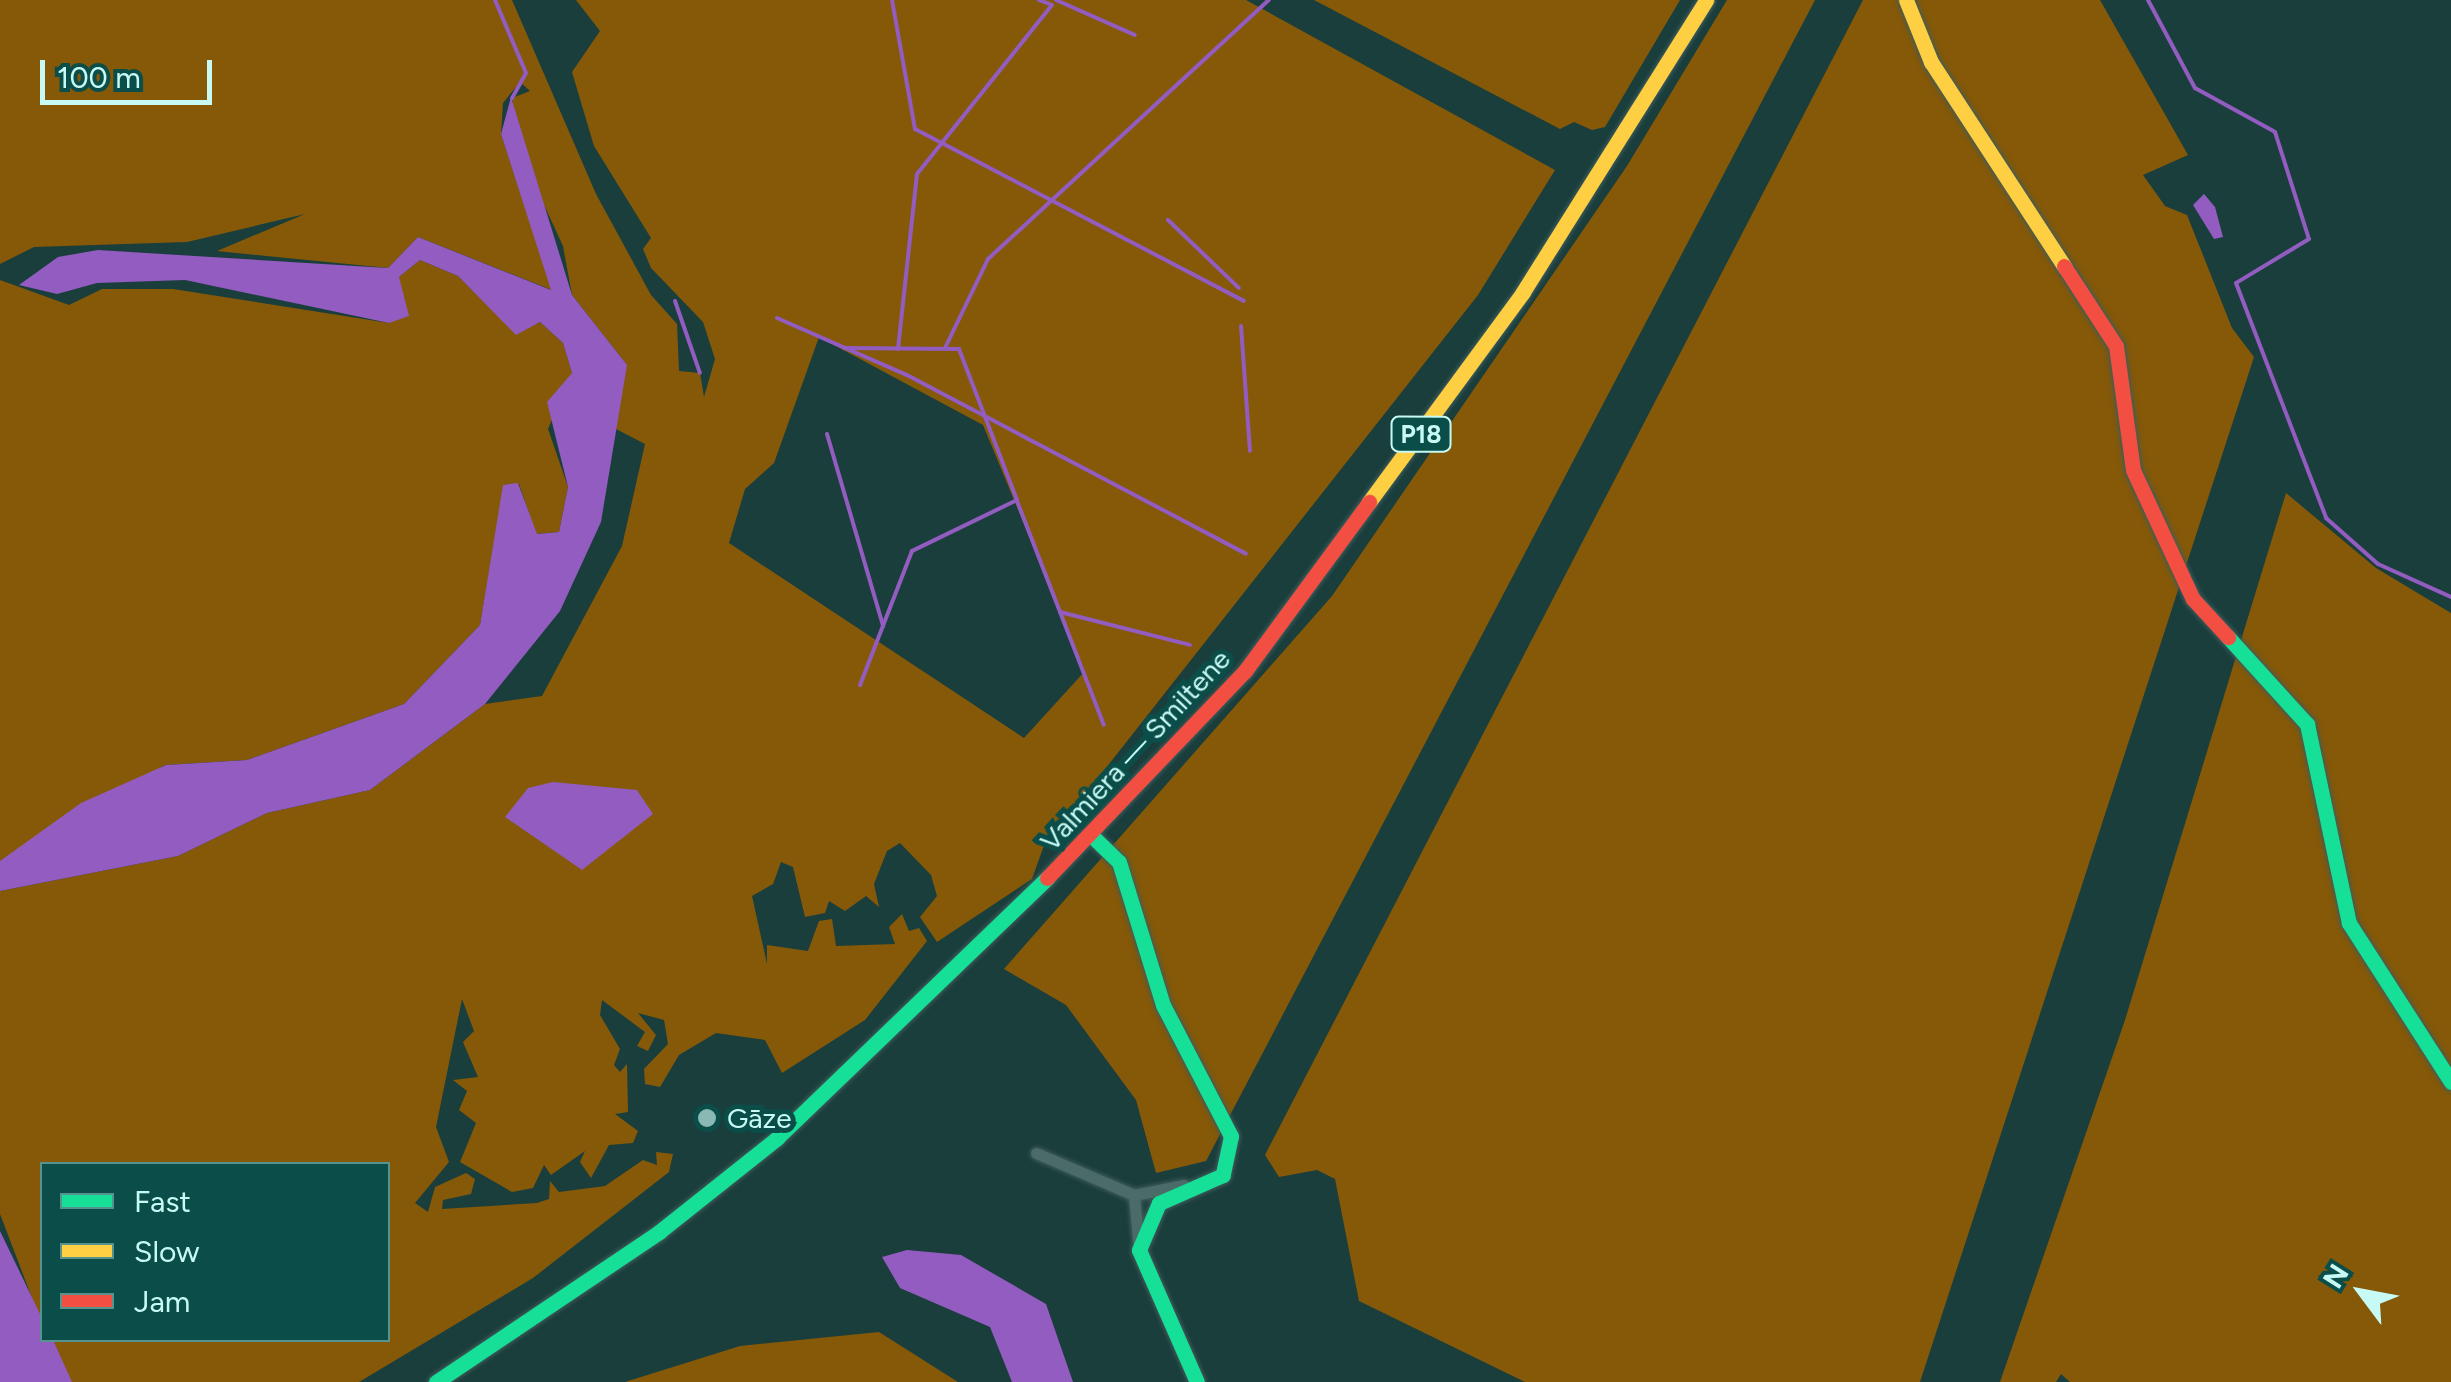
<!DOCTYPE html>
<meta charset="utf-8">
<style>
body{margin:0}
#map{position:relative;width:2451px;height:1382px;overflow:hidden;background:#1a3e3c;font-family:Figtree,sans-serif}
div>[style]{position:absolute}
.green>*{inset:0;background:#855908}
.water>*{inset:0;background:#925cc0}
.stream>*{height:4px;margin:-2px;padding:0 2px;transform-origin:2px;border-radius:2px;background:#925cc0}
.roads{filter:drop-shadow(0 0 2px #3e5c5a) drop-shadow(0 0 2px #3e5c5a)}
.street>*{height:11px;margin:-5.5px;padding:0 5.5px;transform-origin:5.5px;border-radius:5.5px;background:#4b6b68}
.fast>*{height:15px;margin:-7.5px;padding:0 7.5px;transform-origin:7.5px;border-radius:7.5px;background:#16e098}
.slow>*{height:15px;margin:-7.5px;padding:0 7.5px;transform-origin:7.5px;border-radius:7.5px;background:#ffcf43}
.jam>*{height:15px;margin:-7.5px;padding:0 7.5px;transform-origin:7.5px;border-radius:7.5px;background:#f24e42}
.dots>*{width:28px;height:28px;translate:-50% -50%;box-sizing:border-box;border:5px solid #0b4d49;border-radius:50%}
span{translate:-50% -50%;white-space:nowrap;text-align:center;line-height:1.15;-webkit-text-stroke:10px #0b4d49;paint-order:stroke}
.shield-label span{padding:2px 8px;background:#0b4d49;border:2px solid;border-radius:8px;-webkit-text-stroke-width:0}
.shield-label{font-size:25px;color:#c7faf5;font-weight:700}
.street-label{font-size:28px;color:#c7faf5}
.poi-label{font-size:28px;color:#c7faf5}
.left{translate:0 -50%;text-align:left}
.legend{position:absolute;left:40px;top:1162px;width:350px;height:180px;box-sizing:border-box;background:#0b4d49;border:2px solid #56928e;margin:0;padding:12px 18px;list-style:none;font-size:30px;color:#c7faf5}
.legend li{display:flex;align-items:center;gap:20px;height:50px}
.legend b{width:50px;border:2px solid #56928e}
.north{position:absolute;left:2311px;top:1242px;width:100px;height:100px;-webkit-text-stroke:8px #0b4d49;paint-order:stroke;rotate:302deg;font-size:28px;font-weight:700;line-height:40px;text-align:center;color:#c7faf5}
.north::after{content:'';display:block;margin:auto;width:35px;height:45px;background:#c7faf5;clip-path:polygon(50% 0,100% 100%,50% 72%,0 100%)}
.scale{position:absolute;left:40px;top:60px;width:172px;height:45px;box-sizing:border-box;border:5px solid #c7faf5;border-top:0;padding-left:12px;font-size:30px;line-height:35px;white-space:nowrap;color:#c7faf5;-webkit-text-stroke:8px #0b4d49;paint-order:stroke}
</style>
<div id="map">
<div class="green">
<div style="clip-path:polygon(evenodd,0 0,512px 0,596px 194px,651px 295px,677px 324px,679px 371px,700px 373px,704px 397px,715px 359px,703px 322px,651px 268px,643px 249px,651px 238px,594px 146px,572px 72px,600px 31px,576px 0,1246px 0,1555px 170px,1478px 295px,1043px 848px,1032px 879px,937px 942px,920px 917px,937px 896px,931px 875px,900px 843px,887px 851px,874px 884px,879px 907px,866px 896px,845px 911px,829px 901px,825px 913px,805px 917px,793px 867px,781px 862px,773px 884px,752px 896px,767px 964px,767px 945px,808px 951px,819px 921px,832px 919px,836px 946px,895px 944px,889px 927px,902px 914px,909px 931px,919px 928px,927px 941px,865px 1020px,782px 1073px,765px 1040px,716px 1033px,679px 1055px,660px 1087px,645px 1084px,644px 1069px,668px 1044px,664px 1020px,638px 1013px,656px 1035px,648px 1051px,637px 1046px,645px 1032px,602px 1000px,600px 1015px,620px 1049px,614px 1065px,620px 1072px,627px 1064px,628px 1112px,615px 1114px,638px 1131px,633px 1143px,609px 1145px,591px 1178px,580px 1162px,585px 1151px,551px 1175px,544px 1165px,533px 1188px,512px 1192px,460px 1162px,476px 1123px,459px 1110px,467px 1091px,453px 1080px,478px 1077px,463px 1042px,474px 1031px,462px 999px,436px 1127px,449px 1162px,415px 1203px,428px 1212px,435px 1187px,466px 1173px,475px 1179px,471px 1194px,443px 1200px,442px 1209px,537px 1203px,549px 1199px,550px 1181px,559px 1192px,605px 1186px,643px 1160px,657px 1165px,656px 1152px,673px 1154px,669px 1172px,533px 1278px,359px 1382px,67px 1382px,49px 1340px,388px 1340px,388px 1164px,42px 1164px,42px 1324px,0 1214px,0 891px,178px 856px,267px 813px,370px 790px,485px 704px,542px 696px,622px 546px,645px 444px,616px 429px,626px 364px,572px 295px,563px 246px,520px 153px,512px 98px,530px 91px,520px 82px,503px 103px,501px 134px,552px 290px,418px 237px,388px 268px,217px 251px,305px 214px,187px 242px,34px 247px,0 264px,0 0,819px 337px,983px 425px,1085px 671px,1024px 738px,729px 543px,745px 489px,774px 463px,819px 337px)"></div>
<div style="clip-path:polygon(1314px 0,1680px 0,1605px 127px,1592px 130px,1574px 122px,1560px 129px)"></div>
<div style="clip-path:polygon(1727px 0,1815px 0,1206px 1161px,1156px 1173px,1136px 1100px,1066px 1005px,1004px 969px,1332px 596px,1627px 166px)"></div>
<div style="clip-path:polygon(1863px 0,2100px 0,2188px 155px,2143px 175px,2165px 206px,2187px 215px,2232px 328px,2254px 357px,1920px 1382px,1525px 1382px,1359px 1301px,1335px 1179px,1317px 1170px,1279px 1177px,1265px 1155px)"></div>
<div style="clip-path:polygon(420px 260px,458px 276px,516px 334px,540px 322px,563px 343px,572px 373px,548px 429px,568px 487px,559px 532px,536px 534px,519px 484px,504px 485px,480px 625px,404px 704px,247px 760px,165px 765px,0 861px,0 280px,69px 305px,102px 289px,173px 289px,389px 323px,399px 277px)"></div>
<div style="clip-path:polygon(2286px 493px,2376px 568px,2451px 613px,2451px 1382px,2070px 1382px,2061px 1374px,2056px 1382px,2000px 1382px,2125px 1020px)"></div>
<div style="clip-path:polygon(879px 1332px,958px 1382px,625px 1382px,740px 1346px)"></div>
</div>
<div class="water">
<div style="clip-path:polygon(511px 97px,572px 295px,627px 365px,601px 522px,560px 611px,485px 704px,370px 790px,267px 813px,178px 856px,0 891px,0 861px,81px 803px,166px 765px,247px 760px,404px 704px,480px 625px,503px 485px,518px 483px,537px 534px,559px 532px,568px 487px,547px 402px,572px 373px,563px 343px,540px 322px,516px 335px,458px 276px,420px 260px,399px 277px,409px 316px,389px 323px,185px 280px,97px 283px,57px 294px,19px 285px,58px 257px,98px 250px,388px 268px,418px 237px,551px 290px,501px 134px)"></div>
<div style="clip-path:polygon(2204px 194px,2215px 207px,2223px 237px,2214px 239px,2193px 205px)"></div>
<div style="clip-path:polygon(553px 782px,637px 790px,653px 814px,582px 870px,505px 817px,528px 788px)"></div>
<div style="clip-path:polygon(0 1231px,42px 1318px,42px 1340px,53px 1340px,72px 1382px,0 1382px)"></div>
<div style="clip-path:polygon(907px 1250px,961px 1255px,1046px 1304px,1073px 1382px,1012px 1382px,990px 1327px,900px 1288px,882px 1257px)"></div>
</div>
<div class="stream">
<div style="left:495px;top:0;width:79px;rotate:67deg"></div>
<div style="left:526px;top:73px;width:29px;rotate:119deg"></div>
<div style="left:892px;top:0;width:131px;rotate:79.9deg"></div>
<div style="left:915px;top:129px;width:371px;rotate:27.6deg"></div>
<div style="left:1056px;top:0;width:86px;rotate:23.9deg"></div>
<div style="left:2148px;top:0;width:100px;rotate:61.9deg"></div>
<div style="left:2195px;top:88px;width:91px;rotate:28.8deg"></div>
<div style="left:2275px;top:132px;width:112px;rotate:72.4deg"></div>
<div style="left:2309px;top:239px;width:85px;rotate:148.9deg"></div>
<div style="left:2236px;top:283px;width:252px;rotate:69deg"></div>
<div style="left:2326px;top:518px;width:69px;rotate:41.5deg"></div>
<div style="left:2378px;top:564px;width:80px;rotate:24.3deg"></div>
<div style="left:1168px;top:220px;width:98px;rotate:43.8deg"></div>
<div style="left:675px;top:301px;width:76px;rotate:70.9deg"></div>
<div style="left:777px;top:318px;width:142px;rotate:23.7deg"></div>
<div style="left:907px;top:375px;width:383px;rotate:27.8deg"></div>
<div style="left:1241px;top:326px;width:125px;rotate:85.9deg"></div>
<div style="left:844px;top:348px;width:115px;rotate:0.5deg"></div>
<div style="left:959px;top:349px;width:162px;rotate:69deg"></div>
<div style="left:1017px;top:500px;width:117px;rotate:154.1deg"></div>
<div style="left:912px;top:551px;width:144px;rotate:111.2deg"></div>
<div style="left:945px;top:348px;width:99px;rotate:-64.2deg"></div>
<div style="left:988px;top:259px;width:382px;rotate:-42.7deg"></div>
<div style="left:898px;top:349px;width:176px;rotate:-83.8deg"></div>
<div style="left:917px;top:174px;width:216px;rotate:-51.4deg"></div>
<div style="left:1052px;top:5px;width:14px;rotate:-159deg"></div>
<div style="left:827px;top:434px;width:200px;rotate:73.7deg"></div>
<div style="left:1017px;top:501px;width:240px;rotate:68.8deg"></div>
<div style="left:1060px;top:612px;width:134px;rotate:14.2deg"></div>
</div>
<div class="roads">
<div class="street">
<div style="left:1036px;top:1153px;width:107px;rotate:23.2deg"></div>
<div style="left:1139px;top:1250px;width:55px;rotate:-95.2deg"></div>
<div style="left:1134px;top:1195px;width:51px;rotate:-11.3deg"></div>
</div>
<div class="fast">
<div style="left:2228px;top:637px;width:118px;rotate:47.8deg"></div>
<div style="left:2307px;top:724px;width:203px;rotate:78.1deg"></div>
<div style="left:2349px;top:923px;width:189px;rotate:57.3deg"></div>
<div style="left:1090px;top:834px;width:40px;rotate:44deg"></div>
<div style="left:1119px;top:862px;width:150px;rotate:72.9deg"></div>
<div style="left:1163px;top:1005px;width:148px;rotate:62.6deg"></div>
<div style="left:1231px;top:1136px;width:40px;rotate:102deg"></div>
<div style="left:1223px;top:1175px;width:70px;rotate:156.4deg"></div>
<div style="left:1159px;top:1203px;width:51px;rotate:113.1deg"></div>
<div style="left:1139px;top:1250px;width:144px;rotate:66.3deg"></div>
<div style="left:436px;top:1382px;width:269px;rotate:-33.9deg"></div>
<div style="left:659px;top:1232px;width:151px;rotate:-38.5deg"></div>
<div style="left:777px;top:1138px;width:375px;rotate:-43.9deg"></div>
</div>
<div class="slow">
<div style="left:1906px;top:0;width:67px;rotate:68deg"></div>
<div style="left:1931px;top:62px;width:244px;rotate:56.9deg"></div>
<div style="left:1369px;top:502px;width:260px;rotate:-53.7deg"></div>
<div style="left:1523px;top:292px;width:345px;rotate:-57.9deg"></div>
</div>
<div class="jam">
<div style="left:2064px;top:266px;width:95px;rotate:57deg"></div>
<div style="left:2116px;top:346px;width:125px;rotate:82.2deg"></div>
<div style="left:2133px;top:470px;width:142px;rotate:65.1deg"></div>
<div style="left:2193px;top:599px;width:52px;rotate:47.4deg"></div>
<div style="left:1047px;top:878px;width:286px;rotate:-46.3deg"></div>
<div style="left:1245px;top:671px;width:210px;rotate:-53.7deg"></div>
</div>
</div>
<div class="dots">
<div style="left:707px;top:1118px;background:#8ab8b4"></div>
</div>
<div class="shield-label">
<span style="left:1421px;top:434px">P18</span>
</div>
<div class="street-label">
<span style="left:1135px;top:750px;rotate:-47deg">Valmiera — Smiltene</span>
</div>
<div class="poi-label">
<span class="left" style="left:727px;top:1118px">Gāze</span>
</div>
<ul class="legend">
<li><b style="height:12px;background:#16e098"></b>Fast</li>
<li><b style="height:12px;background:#ffcf43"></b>Slow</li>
<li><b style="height:12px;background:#f24e42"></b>Jam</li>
</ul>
<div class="north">N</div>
<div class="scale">100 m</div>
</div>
